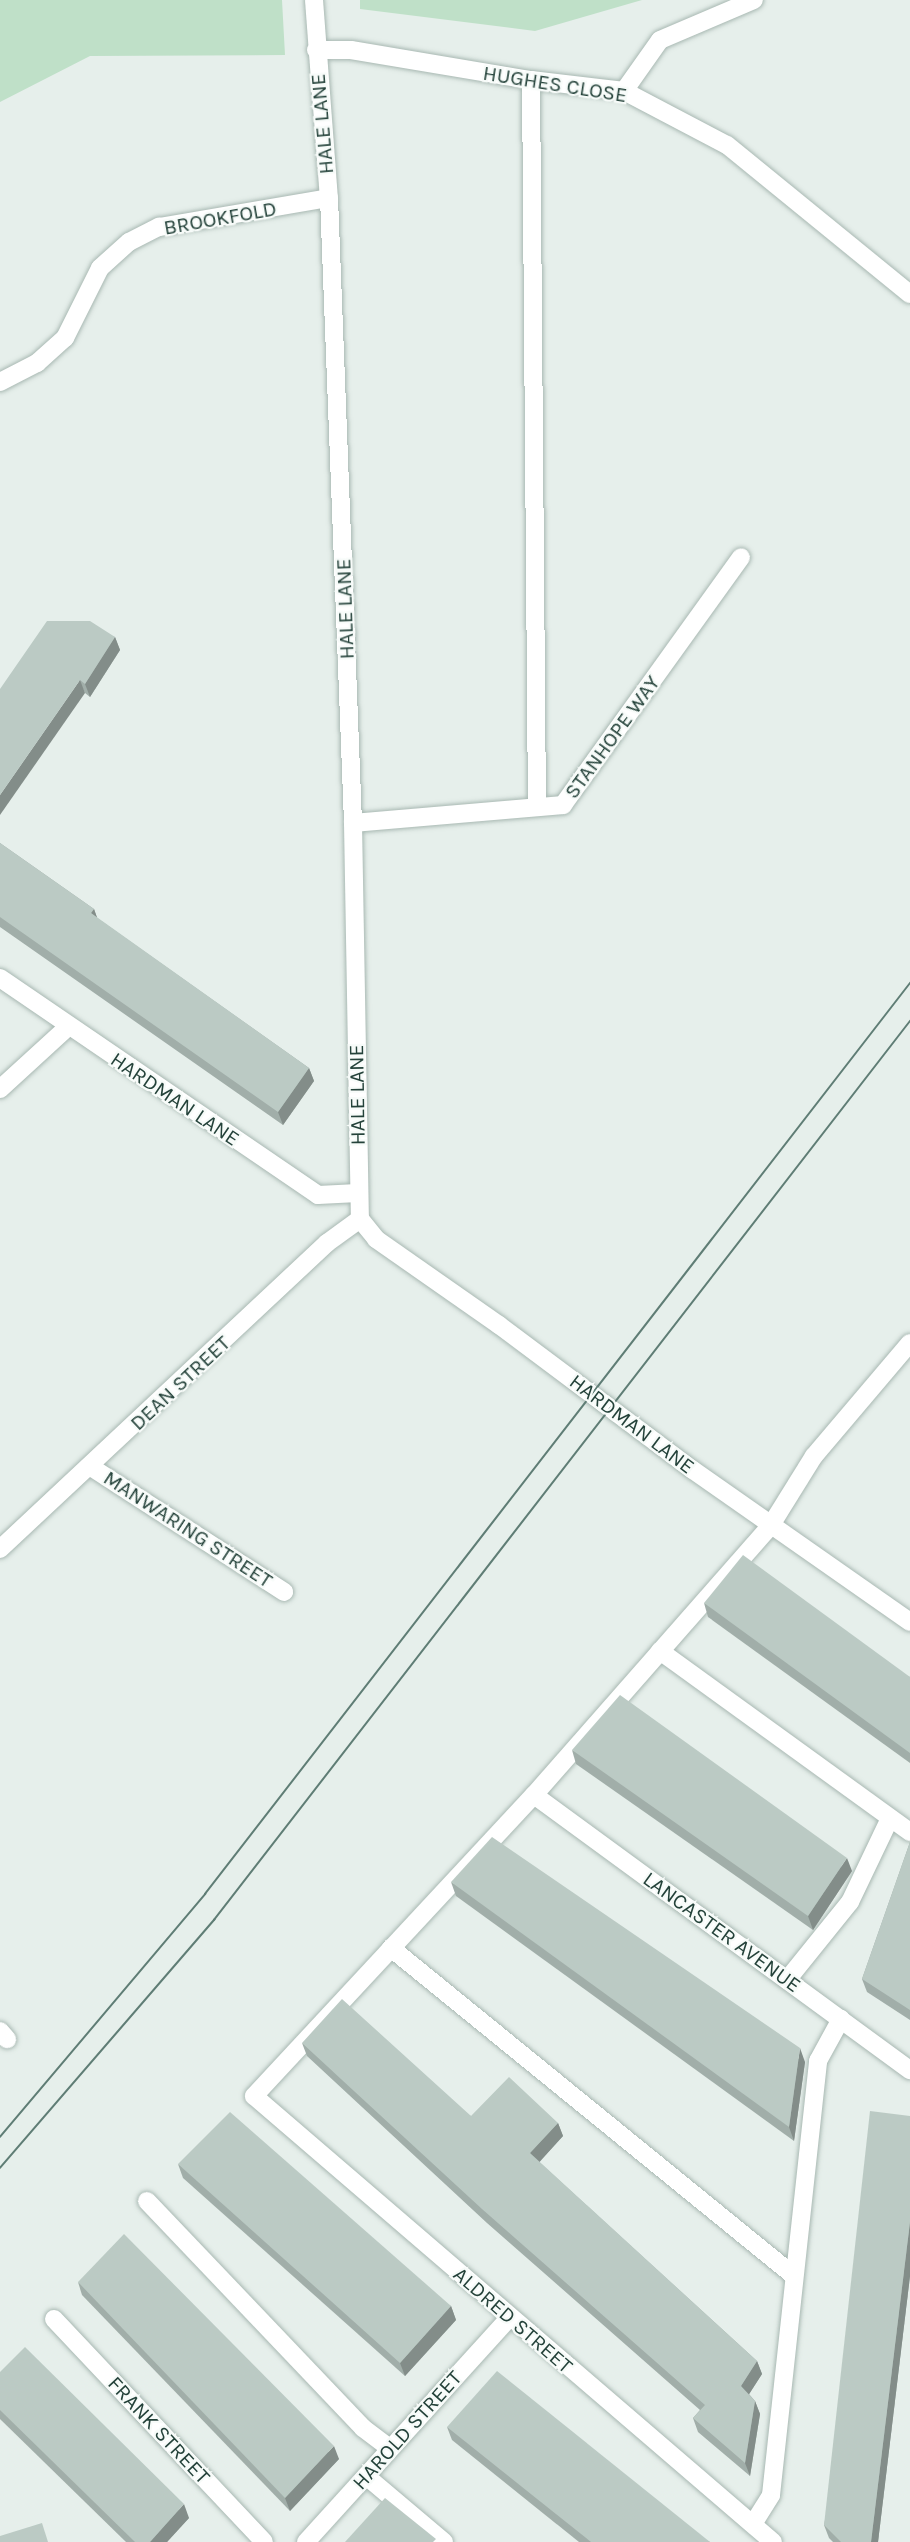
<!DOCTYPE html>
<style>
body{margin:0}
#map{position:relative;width:910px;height:2542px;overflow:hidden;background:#e6efeb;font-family:Karla,sans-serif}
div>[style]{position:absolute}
.green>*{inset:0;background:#bfe0c8}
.roads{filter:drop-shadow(0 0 2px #a8b8b2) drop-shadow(0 0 2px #a8b8b2)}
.service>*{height:18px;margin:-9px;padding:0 9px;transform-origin:9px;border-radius:9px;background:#fff}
.minor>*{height:18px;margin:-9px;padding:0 9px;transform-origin:9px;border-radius:9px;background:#fff}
.tertiary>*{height:18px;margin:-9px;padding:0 9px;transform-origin:9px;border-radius:9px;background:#fff}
.tram>*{height:1.5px;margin:-0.75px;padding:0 0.75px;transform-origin:0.75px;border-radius:0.75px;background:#5f7d75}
.wall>*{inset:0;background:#a1aea9}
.shaded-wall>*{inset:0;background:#838d89}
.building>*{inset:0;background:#bbcac4}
span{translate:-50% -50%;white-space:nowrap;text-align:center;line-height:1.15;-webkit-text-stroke:4.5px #f7fbf9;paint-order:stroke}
.street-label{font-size:21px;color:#24423a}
</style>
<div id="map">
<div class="green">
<div style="clip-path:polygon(0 0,282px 0,285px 55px,90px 56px,0 102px)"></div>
<div style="clip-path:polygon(360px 0,642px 0,535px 31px,360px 9px)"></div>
</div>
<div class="roads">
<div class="service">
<div style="left:531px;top:80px;width:727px;rotate:89.53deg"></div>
<div style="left:660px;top:1651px;width:309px;rotate:35.9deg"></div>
<div style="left:391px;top:1948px;width:518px;rotate:39.13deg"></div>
<div style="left:787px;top:1980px;width:100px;rotate:-51.1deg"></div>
<div style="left:850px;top:1902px;width:93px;rotate:-64.5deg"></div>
<div style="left:254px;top:2096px;width:411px;rotate:-47.1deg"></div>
<div style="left:534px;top:1795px;width:359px;rotate:-48.7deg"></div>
<div style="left:771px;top:1525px;width:81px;rotate:-58.1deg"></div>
<div style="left:814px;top:1456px;width:148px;rotate:-49.7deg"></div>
<div style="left:147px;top:2201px;width:313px;rotate:46.4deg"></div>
<div style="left:363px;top:2428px;width:34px;rotate:37deg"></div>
<div style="left:366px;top:2476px;width:102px;rotate:40.2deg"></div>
<div style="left:753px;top:2524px;width:34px;rotate:-58deg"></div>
<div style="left:771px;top:2495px;width:437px;rotate:-83.8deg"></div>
<div style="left:818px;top:2061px;width:48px;rotate:-61.3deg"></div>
</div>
<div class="minor">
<div style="left:316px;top:50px;width:35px"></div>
<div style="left:351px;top:50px;width:182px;rotate:9.5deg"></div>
<div style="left:531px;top:80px;width:94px;rotate:6.7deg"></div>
<div style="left:624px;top:91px;width:116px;rotate:27.7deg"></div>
<div style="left:727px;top:145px;width:236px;rotate:39.2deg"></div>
<div style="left:624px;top:91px;width:62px;rotate:-54.8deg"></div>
<div style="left:660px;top:40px;width:102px;rotate:-23.1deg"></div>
<div style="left:0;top:382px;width:42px;rotate:-27.2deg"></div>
<div style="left:37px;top:363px;width:38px;rotate:-42deg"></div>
<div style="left:65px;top:338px;width:78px;rotate:-63.4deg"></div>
<div style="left:100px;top:268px;width:39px;rotate:-42deg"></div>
<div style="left:129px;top:242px;width:34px;rotate:-27deg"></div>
<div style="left:159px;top:227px;width:172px;rotate:-9.7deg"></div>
<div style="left:353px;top:823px;width:211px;rotate:-4.9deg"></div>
<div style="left:563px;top:805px;width:305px;rotate:-54.3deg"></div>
<div style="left:0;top:978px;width:385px;rotate:34.3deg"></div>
<div style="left:318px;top:1195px;width:40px;rotate:-2.9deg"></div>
<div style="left:0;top:1089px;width:92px;rotate:-42.4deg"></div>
<div style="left:91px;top:1467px;width:230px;rotate:32.9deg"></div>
<div style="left:0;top:1549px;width:448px;rotate:-43.1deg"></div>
<div style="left:327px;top:1243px;width:41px;rotate:-36deg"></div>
<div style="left:534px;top:1795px;width:466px;rotate:36.2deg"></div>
<div style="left:0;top:2031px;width:11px;rotate:49deg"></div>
<div style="left:254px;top:2096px;width:684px;rotate:40.67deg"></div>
<div style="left:54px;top:2319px;width:306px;rotate:46.7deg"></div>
<div style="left:306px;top:2542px;width:302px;rotate:-47.8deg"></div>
</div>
<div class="tertiary">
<div style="left:314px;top:0;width:199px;rotate:85.7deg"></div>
<div style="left:329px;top:198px;width:625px;rotate:87.8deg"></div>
<div style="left:353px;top:823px;width:396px;rotate:89deg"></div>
<div style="left:360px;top:1219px;width:26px;rotate:51deg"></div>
<div style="left:376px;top:1239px;width:150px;rotate:35deg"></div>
<div style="left:499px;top:1325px;width:242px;rotate:36.8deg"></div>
<div style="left:693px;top:1470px;width:265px;rotate:35deg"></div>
</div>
</div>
<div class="tram">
<div style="left:0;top:2137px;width:318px;rotate:-49.8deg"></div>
<div style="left:205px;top:1894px;width:1152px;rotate:-52.26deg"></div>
<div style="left:0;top:2168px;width:328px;rotate:-49.2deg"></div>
<div style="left:214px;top:1920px;width:1137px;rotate:-52.25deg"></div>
</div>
<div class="wall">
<div style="clip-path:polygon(47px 621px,115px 637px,120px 650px,90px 697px,85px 693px)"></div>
<div style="clip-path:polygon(0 843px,94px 909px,97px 918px,309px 1068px,314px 1081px,283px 1125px,0 927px)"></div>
<div style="clip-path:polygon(704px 1603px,910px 1677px,910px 1763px,708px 1617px)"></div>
<div style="clip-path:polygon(572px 1750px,852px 1871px,813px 1930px,576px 1764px)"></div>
<div style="clip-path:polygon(910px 1842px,910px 2020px,867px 1992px,862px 1979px)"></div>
<div style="clip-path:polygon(451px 1882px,805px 2062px,794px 2141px,456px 1896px)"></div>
<div style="clip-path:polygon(302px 2043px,471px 2116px,558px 2123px,563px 2136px,539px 2162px,757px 2361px,762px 2374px,749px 2394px,755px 2401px,760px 2414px,750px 2476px,698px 2432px,693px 2418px,700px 2410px,487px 2223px,307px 2056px)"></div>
<div style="clip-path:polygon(910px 2116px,910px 2276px,878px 2542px,833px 2542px,829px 2538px,824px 2525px)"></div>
<div style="clip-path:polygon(178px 2164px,451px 2306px,456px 2320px,405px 2376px,183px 2178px)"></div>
<div style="clip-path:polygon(78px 2282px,339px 2459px,290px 2511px,82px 2295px)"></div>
<div style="clip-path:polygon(0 2372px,189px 2518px,167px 2542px,126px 2542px,0 2419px)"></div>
<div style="clip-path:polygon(447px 2427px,710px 2542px,579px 2542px,452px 2440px)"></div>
</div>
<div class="shaded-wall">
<div style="clip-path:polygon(115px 637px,120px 650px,90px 697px,85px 684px)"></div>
<div style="clip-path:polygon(80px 680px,85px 693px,0 815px,0 795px)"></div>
<div style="clip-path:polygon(94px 909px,99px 923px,91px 913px)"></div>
<div style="clip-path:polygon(309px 1068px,314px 1081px,283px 1125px,278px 1112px)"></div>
<div style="clip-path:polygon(847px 1858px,852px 1871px,813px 1930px,808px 1916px)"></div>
<div style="clip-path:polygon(800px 2048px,805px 2062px,794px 2141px,789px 2127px)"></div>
<div style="clip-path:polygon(558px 2123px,563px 2136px,535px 2167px,530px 2153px)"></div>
<div style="clip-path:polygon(910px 2222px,910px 2276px,878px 2542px,871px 2542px)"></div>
<div style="clip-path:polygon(451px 2306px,456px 2320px,405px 2376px,400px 2363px)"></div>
<div style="clip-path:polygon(757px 2361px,762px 2374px,746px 2399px,741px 2386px)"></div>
<div style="clip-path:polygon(755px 2401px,760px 2414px,750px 2476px,745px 2463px)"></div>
<div style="clip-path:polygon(334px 2446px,339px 2459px,290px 2511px,285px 2498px)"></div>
<div style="clip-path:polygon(184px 2504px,189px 2518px,167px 2542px,150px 2542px)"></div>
</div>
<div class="building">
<div style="clip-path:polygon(47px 621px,90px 621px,115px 637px,85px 684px,80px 680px,0 795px,0 689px)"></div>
<div style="clip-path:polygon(0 843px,94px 909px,91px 913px,309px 1068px,278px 1112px,0 917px)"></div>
<div style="clip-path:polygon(743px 1555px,910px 1677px,910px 1753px,704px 1603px)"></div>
<div style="clip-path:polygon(620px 1695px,847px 1858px,808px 1916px,572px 1750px)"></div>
<div style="clip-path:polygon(492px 1837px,800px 2048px,789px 2127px,451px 1882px)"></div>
<div style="clip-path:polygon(910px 1842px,910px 2010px,862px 1979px)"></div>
<div style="clip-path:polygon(342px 1999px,471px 2116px,509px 2077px,558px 2123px,530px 2153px,757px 2361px,741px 2386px,755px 2401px,745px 2463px,693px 2418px,705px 2405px,482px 2209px,302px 2043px)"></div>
<div style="clip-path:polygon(870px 2111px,910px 2116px,910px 2222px,871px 2542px,841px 2542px,824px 2525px)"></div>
<div style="clip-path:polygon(230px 2112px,451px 2306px,400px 2363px,178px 2164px)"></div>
<div style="clip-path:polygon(124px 2234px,334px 2446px,285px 2498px,78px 2282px)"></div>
<div style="clip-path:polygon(25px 2347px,184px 2504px,150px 2542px,135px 2542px,0 2410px,0 2372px)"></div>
<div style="clip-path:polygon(497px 2371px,710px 2542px,591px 2542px,447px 2427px)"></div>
<div style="clip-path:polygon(385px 2498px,436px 2539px,433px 2542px,345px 2542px)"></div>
<div style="clip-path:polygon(42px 2523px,48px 2542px,0 2542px,0 2536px)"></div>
</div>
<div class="street-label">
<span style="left:555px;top:84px;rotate:9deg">HUGHES CLOSE</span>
<span style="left:322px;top:124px;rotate:-95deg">HALE LANE</span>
<span style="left:220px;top:218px;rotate:-10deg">BROOKFOLD</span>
<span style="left:345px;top:609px;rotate:-92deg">HALE LANE</span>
<span style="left:612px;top:737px;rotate:-54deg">STANHOPE WAY</span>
<span style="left:357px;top:1095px;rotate:-91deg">HALE LANE</span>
<span style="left:175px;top:1099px;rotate:34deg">HARDMAN LANE</span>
<span style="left:180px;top:1383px;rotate:-43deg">DEAN STREET</span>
<span style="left:632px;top:1424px;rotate:37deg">HARDMAN LANE</span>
<span style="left:188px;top:1529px;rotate:33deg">MANWARING STREET</span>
<span style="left:722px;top:1932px;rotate:36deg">LANCASTER AVENUE</span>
<span style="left:513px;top:2320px;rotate:41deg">ALDRED STREET</span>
<span style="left:159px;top:2430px;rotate:47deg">FRANK STREET</span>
<span style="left:407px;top:2430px;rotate:-48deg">HAROLD STREET</span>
</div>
</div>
